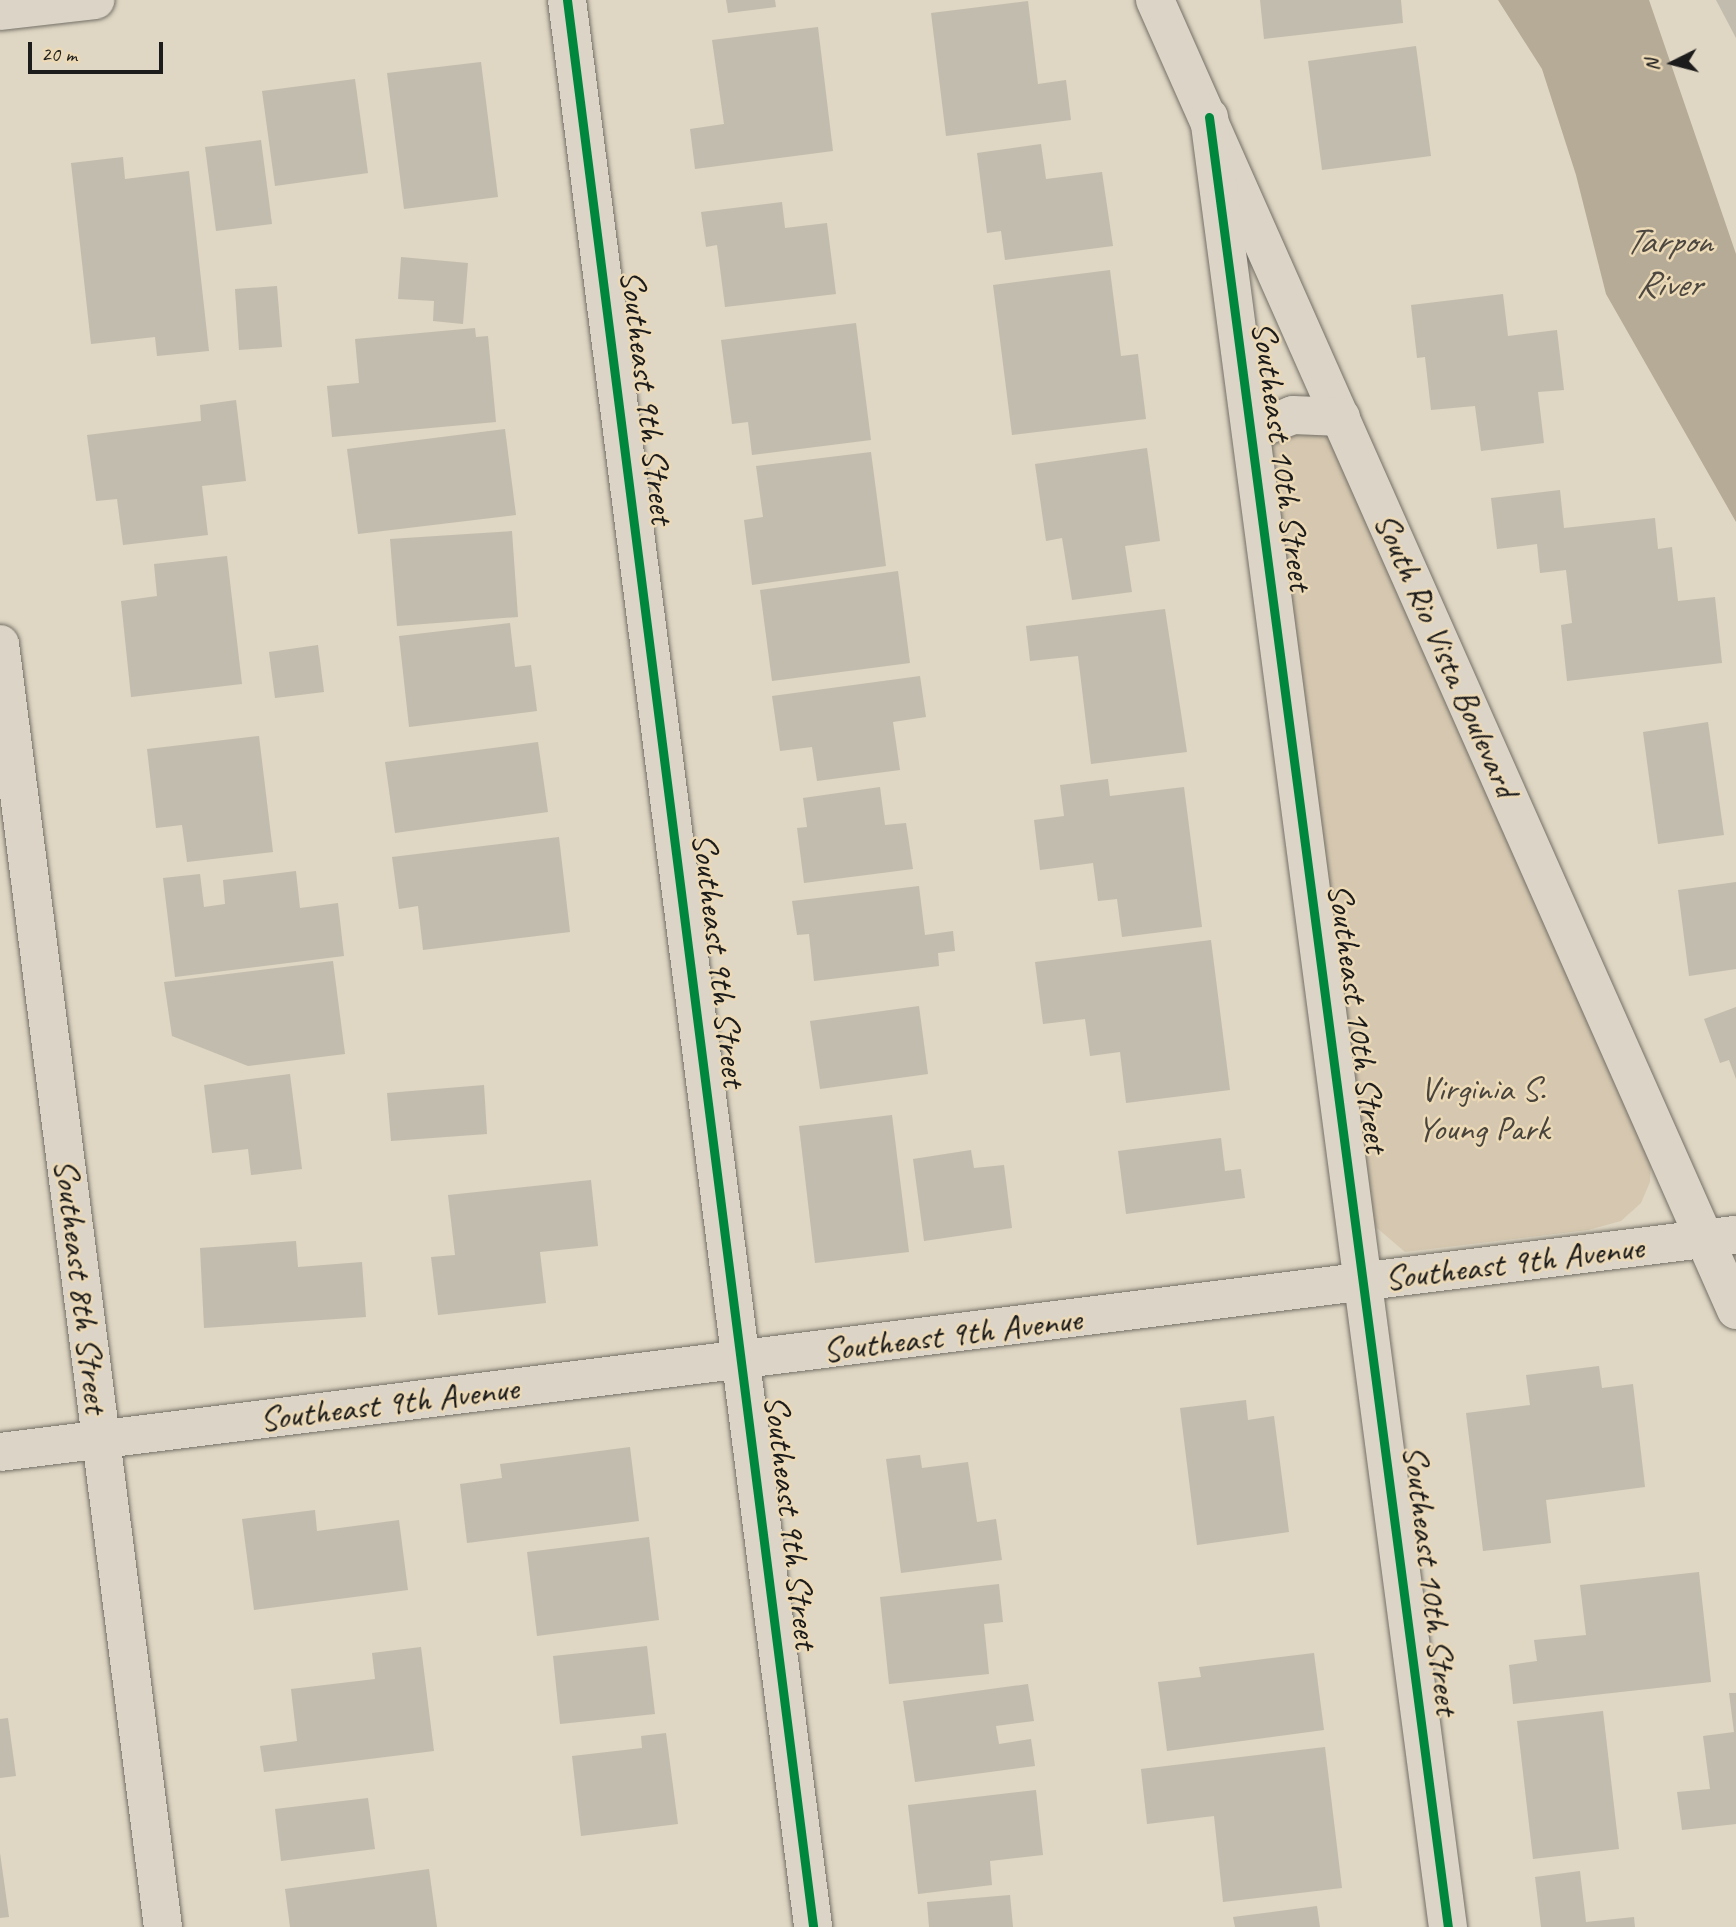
<!DOCTYPE html>
<style>
body{margin:0}
#map{position:relative;width:1736px;height:1927px;overflow:hidden;background:#dfd6c3;font-family:Caveat,sans-serif}
div>[style]{position:absolute}
.green>*{inset:0;background:#d6c8b0}
.water>*{inset:0;background:#b6ab96}
.building>*{inset:0;background:#c2bcae}
.roads{filter:drop-shadow(0 0 2px #747067) drop-shadow(0 0 2px #747067)}
.minor>*{height:38px;margin:-19px;padding:0 19px;transform-origin:19px;border-radius:19px;background:#dbd4c7}
.cycleway>*{height:9px;margin:-4.5px;padding:0 4.5px;transform-origin:4.5px;border-radius:4.5px;background:#00873e}
span{translate:-50% -50%;white-space:nowrap;text-align:center;line-height:1.15;-webkit-text-stroke:5px #ecd9b6;paint-order:stroke}
.street-label{font-size:35px;color:#1c1c1c}
.park-label{font-size:35px;color:#48443d}
.water-label{font-size:37px;color:#4c4740;font-style:italic}
.north{position:absolute;left:1638px;top:28px;width:70px;height:70px;-webkit-text-stroke:5px #ecd9b6;paint-order:stroke;rotate:264deg;font-size:19px;font-weight:700;line-height:28px;text-align:center;color:#1c1c1c}
.north::after{content:'';display:block;margin:auto;width:24px;height:32px;background:#1c1c1c;clip-path:polygon(50% 0,100% 100%,50% 72%,0 100%)}
.scale{position:absolute;left:28px;top:42px;width:135px;height:32px;box-sizing:border-box;border:4px solid #1c1c1c;border-top:0;padding-left:9px;font-size:21px;line-height:24px;white-space:nowrap;color:#1c1c1c;-webkit-text-stroke:5px #ecd9b6;paint-order:stroke}
</style>
<div id="map">
<div class="green">
<div style="clip-path:polygon(1310px 420px,1329px 437px,1651px 1162px,1650px 1182px,1641px 1203px,1621px 1221px,1588px 1230px,1405px 1252px,1377px 1228px,1365px 1205px,1269px 448px,1279px 428px)"></div>
</div>
<div class="water">
<div style="clip-path:polygon(1498px 0,1649px 0,1736px 254px,1736px 522px,1606px 294px,1576px 175px,1542px 69px)"></div>
</div>
<div class="building">
<div style="clip-path:polygon(726px 0,775px 0,776px 7px,728px 13px)"></div>
<div style="clip-path:polygon(1260px 0,1401px 0,1403px 23px,1264px 39px)"></div>
<div style="clip-path:polygon(1716px 0,1736px 0,1736px 38px)"></div>
<div style="clip-path:polygon(1028px 1px,1038px 84px,1066px 80px,1071px 120px,946px 136px,931px 13px)"></div>
<div style="clip-path:polygon(818px 27px,833px 151px,695px 169px,690px 129px,724px 124px,712px 40px)"></div>
<div style="clip-path:polygon(1416px 46px,1431px 156px,1322px 170px,1308px 61px)"></div>
<div style="clip-path:polygon(481px 62px,498px 197px,404px 209px,387px 73px)"></div>
<div style="clip-path:polygon(355px 79px,368px 173px,275px 186px,262px 91px)"></div>
<div style="clip-path:polygon(261px 140px,272px 224px,216px 231px,205px 147px)"></div>
<div style="clip-path:polygon(1041px 144px,1046px 179px,1102px 172px,1113px 246px,1005px 260px,1001px 231px,987px 233px,977px 153px)"></div>
<div style="clip-path:polygon(123px 157px,125px 179px,189px 171px,209px 351px,157px 356px,155px 337px,91px 344px,71px 163px)"></div>
<div style="clip-path:polygon(782px 202px,785px 228px,827px 223px,836px 294px,725px 307px,717px 245px,706px 247px,701px 212px)"></div>
<div style="clip-path:polygon(401px 257px,468px 263px,463px 324px,433px 321px,434px 301px,398px 299px)"></div>
<div style="clip-path:polygon(1110px 270px,1121px 356px,1138px 354px,1146px 419px,1012px 435px,993px 285px)"></div>
<div style="clip-path:polygon(277px 286px,282px 347px,239px 350px,235px 289px)"></div>
<div style="clip-path:polygon(1503px 294px,1508px 336px,1557px 330px,1564px 390px,1538px 392px,1544px 443px,1481px 451px,1475px 406px,1431px 410px,1425px 357px,1417px 358px,1411px 305px)"></div>
<div style="clip-path:polygon(856px 323px,871px 440px,752px 455px,748px 422px,732px 424px,721px 340px)"></div>
<div style="clip-path:polygon(475px 328px,476px 337px,488px 336px,496px 422px,332px 437px,327px 386px,359px 383px,355px 339px)"></div>
<div style="clip-path:polygon(236px 400px,246px 481px,202px 486px,208px 535px,123px 545px,117px 499px,96px 501px,87px 435px,201px 421px,200px 405px)"></div>
<div style="clip-path:polygon(505px 429px,516px 515px,358px 534px,347px 449px)"></div>
<div style="clip-path:polygon(1147px 448px,1160px 541px,1125px 546px,1132px 592px,1072px 600px,1062px 538px,1046px 541px,1035px 464px)"></div>
<div style="clip-path:polygon(871px 452px,886px 566px,752px 585px,744px 520px,763px 517px,756px 466px)"></div>
<div style="clip-path:polygon(1560px 490px,1564px 528px,1655px 518px,1658px 549px,1672px 547px,1678px 601px,1715px 597px,1722px 663px,1567px 681px,1561px 625px,1572px 623px,1566px 570px,1540px 573px,1537px 544px,1497px 549px,1491px 498px)"></div>
<div style="clip-path:polygon(512px 531px,518px 617px,397px 626px,390px 539px)"></div>
<div style="clip-path:polygon(227px 556px,242px 684px,131px 697px,121px 601px,157px 596px,154px 564px)"></div>
<div style="clip-path:polygon(898px 571px,910px 663px,772px 681px,760px 590px)"></div>
<div style="clip-path:polygon(1165px 609px,1187px 752px,1091px 764px,1078px 656px,1030px 661px,1026px 626px)"></div>
<div style="clip-path:polygon(510px 623px,515px 667px,531px 665px,537px 711px,409px 727px,399px 636px)"></div>
<div style="clip-path:polygon(318px 645px,324px 692px,275px 698px,269px 652px)"></div>
<div style="clip-path:polygon(920px 676px,926px 717px,893px 722px,900px 770px,817px 781px,812px 747px,780px 751px,772px 696px)"></div>
<div style="clip-path:polygon(1708px 722px,1724px 835px,1658px 844px,1643px 732px)"></div>
<div style="clip-path:polygon(259px 736px,273px 852px,187px 862px,182px 825px,156px 828px,147px 749px)"></div>
<div style="clip-path:polygon(538px 742px,548px 812px,395px 833px,385px 762px)"></div>
<div style="clip-path:polygon(1108px 779px,1110px 796px,1184px 787px,1202px 927px,1122px 937px,1117px 899px,1098px 901px,1093px 863px,1040px 870px,1034px 820px,1064px 816px,1060px 785px)"></div>
<div style="clip-path:polygon(880px 787px,885px 825px,906px 823px,913px 869px,804px 883px,797px 828px,807px 827px,803px 798px)"></div>
<div style="clip-path:polygon(559px 837px,570px 932px,423px 950px,418px 906px,399px 909px,392px 857px)"></div>
<div style="clip-path:polygon(296px 871px,300px 908px,338px 903px,344px 956px,175px 977px,163px 878px,200px 874px,204px 907px,225px 904px,223px 880px)"></div>
<div style="clip-path:polygon(1736px 882px,1736px 969px,1689px 976px,1678px 890px)"></div>
<div style="clip-path:polygon(919px 886px,925px 935px,953px 931px,955px 951px,938px 953px,939px 966px,814px 981px,809px 934px,797px 935px,792px 901px)"></div>
<div style="clip-path:polygon(1211px 940px,1230px 1090px,1126px 1103px,1120px 1052px,1090px 1056px,1085px 1019px,1043px 1024px,1035px 962px)"></div>
<div style="clip-path:polygon(333px 961px,345px 1054px,248px 1066px,172px 1036px,164px 982px)"></div>
<div style="clip-path:polygon(919px 1006px,928px 1074px,820px 1089px,810px 1021px)"></div>
<div style="clip-path:polygon(1736px 1007px,1736px 1079px,1729px 1060px,1720px 1063px,1704px 1019px)"></div>
<div style="clip-path:polygon(290px 1074px,302px 1169px,251px 1175px,248px 1149px,212px 1153px,204px 1085px)"></div>
<div style="clip-path:polygon(484px 1085px,487px 1134px,391px 1141px,387px 1093px)"></div>
<div style="clip-path:polygon(892px 1115px,909px 1252px,815px 1263px,799px 1126px)"></div>
<div style="clip-path:polygon(1221px 1138px,1225px 1171px,1241px 1169px,1245px 1198px,1126px 1214px,1118px 1151px)"></div>
<div style="clip-path:polygon(971px 1150px,974px 1168px,1004px 1165px,1012px 1228px,924px 1241px,913px 1159px)"></div>
<div style="clip-path:polygon(591px 1180px,598px 1246px,540px 1252px,546px 1303px,438px 1315px,431px 1257px,455px 1255px,448px 1195px)"></div>
<div style="clip-path:polygon(296px 1241px,298px 1267px,362px 1262px,366px 1317px,204px 1328px,200px 1248px)"></div>
<div style="clip-path:polygon(1599px 1366px,1602px 1388px,1633px 1384px,1645px 1487px,1546px 1500px,1551px 1543px,1483px 1551px,1466px 1413px,1530px 1405px,1526px 1375px)"></div>
<div style="clip-path:polygon(1246px 1400px,1248px 1420px,1274px 1416px,1289px 1532px,1197px 1545px,1180px 1408px)"></div>
<div style="clip-path:polygon(630px 1447px,639px 1521px,467px 1543px,460px 1484px,502px 1478px,500px 1464px)"></div>
<div style="clip-path:polygon(920px 1455px,922px 1468px,968px 1462px,977px 1522px,996px 1519px,1002px 1560px,901px 1573px,886px 1459px)"></div>
<div style="clip-path:polygon(315px 1510px,317px 1531px,399px 1520px,408px 1590px,254px 1610px,242px 1519px)"></div>
<div style="clip-path:polygon(649px 1537px,659px 1620px,537px 1636px,527px 1552px)"></div>
<div style="clip-path:polygon(1699px 1572px,1711px 1682px,1513px 1704px,1509px 1665px,1537px 1661px,1534px 1640px,1586px 1635px,1580px 1585px)"></div>
<div style="clip-path:polygon(999px 1584px,1003px 1622px,984px 1624px,989px 1674px,889px 1684px,880px 1597px)"></div>
<div style="clip-path:polygon(647px 1646px,655px 1714px,560px 1724px,553px 1656px)"></div>
<div style="clip-path:polygon(421px 1647px,434px 1751px,264px 1772px,260px 1746px,297px 1741px,291px 1689px,375px 1679px,372px 1653px)"></div>
<div style="clip-path:polygon(1314px 1653px,1324px 1730px,1167px 1751px,1158px 1682px,1201px 1677px,1199px 1667px)"></div>
<div style="clip-path:polygon(1028px 1684px,1034px 1721px,996px 1726px,999px 1744px,1031px 1739px,1035px 1766px,915px 1782px,903px 1701px)"></div>
<div style="clip-path:polygon(1729px 1693px,1736px 1693px,1736px 1824px,1682px 1830px,1677px 1792px,1710px 1789px,1703px 1736px,1734px 1732px)"></div>
<div style="clip-path:polygon(1603px 1711px,1619px 1849px,1533px 1859px,1517px 1721px)"></div>
<div style="clip-path:polygon(8px 1718px,16px 1776px,0 1778px,0 1719px)"></div>
<div style="clip-path:polygon(666px 1733px,678px 1824px,581px 1836px,572px 1756px,642px 1748px,641px 1736px)"></div>
<div style="clip-path:polygon(1325px 1747px,1342px 1888px,1223px 1902px,1214px 1816px,1147px 1824px,1141px 1769px)"></div>
<div style="clip-path:polygon(1036px 1790px,1043px 1855px,990px 1861px,992px 1885px,918px 1894px,908px 1805px)"></div>
<div style="clip-path:polygon(368px 1798px,375px 1849px,281px 1861px,275px 1809px)"></div>
<div style="clip-path:polygon(0 1853px,9px 1917px,0 1918px)"></div>
<div style="clip-path:polygon(429px 1869px,437px 1927px,290px 1927px,285px 1889px)"></div>
<div style="clip-path:polygon(1580px 1871px,1586px 1922px,1634px 1917px,1635px 1927px,1541px 1927px,1535px 1877px)"></div>
<div style="clip-path:polygon(1010px 1895px,1013px 1927px,929px 1927px,927px 1902px)"></div>
<div style="clip-path:polygon(1317px 1906px,1320px 1927px,1235px 1927px,1233px 1917px)"></div>
</div>
<div class="roads">
<div class="minor">
<div style="left:567px;top:0;width:1943px;rotate:82.72deg"></div>
<div style="left:1155px;top:0;width:1433px;rotate:66.08deg"></div>
<div style="left:0;top:11px;width:96px;rotate:-6.6deg"></div>
<div style="left:1209px;top:117px;width:1826px;rotate:82.48deg"></div>
<div style="left:1251px;top:432px;width:45px;rotate:-22deg"></div>
<div style="left:1293px;top:415px;width:48px;rotate:2.4deg"></div>
<div style="left:0;top:644px;width:1293px;rotate:82.76deg"></div>
<div style="left:0;top:1452px;width:1750px;rotate:-7.13deg"></div>
</div>
</div>
<div class="cycleway">
<div style="left:567px;top:0;width:1943px;rotate:82.72deg"></div>
<div style="left:1209px;top:117px;width:1826px;rotate:82.48deg"></div>
</div>
<div class="street-label">
<span style="left:647px;top:397px;rotate:83deg">Southeast 9th Street</span>
<span style="left:1282px;top:456px;rotate:82deg">Southeast 10th Street</span>
<span style="left:1446px;top:655px;rotate:66deg">South Rio Vista Boulevard</span>
<span style="left:719px;top:960px;rotate:83deg">Southeast 9th Street</span>
<span style="left:1358px;top:1018px;rotate:82deg">Southeast 10th Street</span>
<span style="left:1514px;top:1263px;rotate:-7deg">Southeast 9th Avenue</span>
<span style="left:81px;top:1286px;rotate:83deg">Southeast 8th Street</span>
<span style="left:952px;top:1335px;rotate:-7deg">Southeast 9th Avenue</span>
<span style="left:389px;top:1404px;rotate:-7deg">Southeast 9th Avenue</span>
<span style="left:791px;top:1522px;rotate:83deg">Southeast 9th Street</span>
<span style="left:1431px;top:1580px;rotate:83deg">Southeast 10th Street</span>
</div>
<div class="park-label">
<span style="left:1483px;top:1109px">Virginia S.<br>Young Park</span>
</div>
<div class="water-label">
<span style="left:1668px;top:263px">Tarpon<br>River</span>
</div>
<div class="north">N</div>
<div class="scale">20 m</div>
</div>
